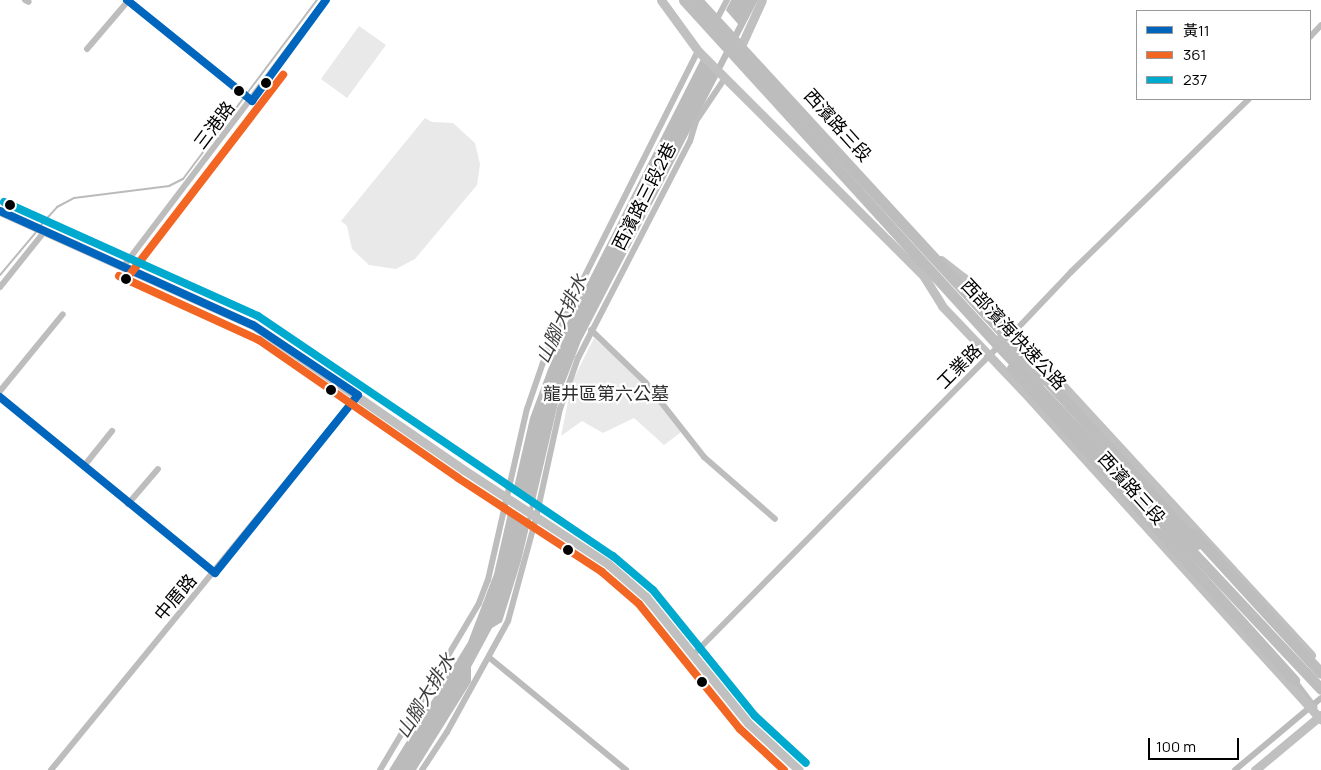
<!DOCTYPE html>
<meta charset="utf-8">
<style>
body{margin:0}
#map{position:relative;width:1321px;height:770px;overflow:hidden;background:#fff;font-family:Manrope,"Noto Sans TC",sans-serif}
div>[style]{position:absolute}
.green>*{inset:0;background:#e9e9e9}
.water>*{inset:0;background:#bbb}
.pier>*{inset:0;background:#fff}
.stream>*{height:2px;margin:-1px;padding:0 1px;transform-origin:1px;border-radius:1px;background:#bbb}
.canal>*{height:6px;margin:-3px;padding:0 3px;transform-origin:3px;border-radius:3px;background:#bbb}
.street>*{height:6px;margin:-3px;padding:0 3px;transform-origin:3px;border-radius:3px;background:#bdbdbd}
.secondary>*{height:9px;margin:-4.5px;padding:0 4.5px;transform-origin:4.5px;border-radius:4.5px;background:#c0c0c0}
.highway>*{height:11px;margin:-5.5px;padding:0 5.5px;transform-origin:5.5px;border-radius:5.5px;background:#bdbdbd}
.bus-1>*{height:8px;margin:-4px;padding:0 4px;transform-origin:4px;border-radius:4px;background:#0065bd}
.bus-2>*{height:8px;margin:-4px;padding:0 4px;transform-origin:4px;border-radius:4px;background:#f26522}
.bus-3>*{height:8px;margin:-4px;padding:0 4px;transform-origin:4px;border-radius:4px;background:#00a9ce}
.dots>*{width:14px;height:14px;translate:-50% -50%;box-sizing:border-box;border:2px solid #fff;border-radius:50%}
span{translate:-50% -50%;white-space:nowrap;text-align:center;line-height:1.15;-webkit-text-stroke:4.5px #fff;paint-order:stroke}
.street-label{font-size:18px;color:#000}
.park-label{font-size:18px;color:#2e2e2e}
.water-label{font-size:19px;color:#3f3f3f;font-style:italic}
.legend{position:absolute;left:1136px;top:10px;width:175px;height:90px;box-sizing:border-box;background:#fff;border:1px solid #999;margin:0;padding:6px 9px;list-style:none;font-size:15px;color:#000}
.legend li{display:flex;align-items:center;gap:10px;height:25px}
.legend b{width:25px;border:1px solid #999}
.scale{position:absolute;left:1148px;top:738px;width:91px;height:22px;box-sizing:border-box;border:2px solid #000;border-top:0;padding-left:6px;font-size:15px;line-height:18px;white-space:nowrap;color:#000;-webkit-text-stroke:4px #fff;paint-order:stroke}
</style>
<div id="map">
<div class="green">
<div style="clip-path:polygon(359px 26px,386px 45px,347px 98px,321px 79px)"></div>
<div style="clip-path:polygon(425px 118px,432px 122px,453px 123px,475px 143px,480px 164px,477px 185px,415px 259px,396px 269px,369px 265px,352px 249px,347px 226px,341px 221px)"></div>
<div style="clip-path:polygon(594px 338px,657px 395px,682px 430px,680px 433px,664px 445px,634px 418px,603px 433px,582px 421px,561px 436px,572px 382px)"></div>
</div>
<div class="water">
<div style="clip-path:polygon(731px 0,758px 0,581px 341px,560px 395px,521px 561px,502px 622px,492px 628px,471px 667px,471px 682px,416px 770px,389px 770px,468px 642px,494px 574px,530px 418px,560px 337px)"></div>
</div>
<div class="pier">
<div style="clip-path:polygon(724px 8px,738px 24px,715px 69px,701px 53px)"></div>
<div style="clip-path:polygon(510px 491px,530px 504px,527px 520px,507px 507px)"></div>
</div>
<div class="stream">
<div style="left:41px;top:225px;width:24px;rotate:-48deg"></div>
<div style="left:57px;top:207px;width:19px;rotate:-28deg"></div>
<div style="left:74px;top:198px;width:96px;rotate:-7.2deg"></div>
<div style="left:169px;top:186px;width:16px;rotate:-27deg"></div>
<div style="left:183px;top:179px;width:224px;rotate:-53.2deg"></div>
<div style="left:0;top:275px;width:57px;rotate:-49.9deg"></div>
</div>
<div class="canal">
<div style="left:491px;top:659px;width:175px;rotate:39.4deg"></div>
<div style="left:1235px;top:770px;width:112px;rotate:-39.9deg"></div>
</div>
<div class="street">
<div style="left:25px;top:0;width:4px;rotate:27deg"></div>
<div style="left:127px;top:0;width:161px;rotate:38.9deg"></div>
<div style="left:718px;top:17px;width:19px;rotate:-62deg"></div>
<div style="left:1310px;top:37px;width:16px;rotate:-47deg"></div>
<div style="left:87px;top:49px;width:63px;rotate:-49.5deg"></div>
<div style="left:123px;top:267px;width:335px;rotate:-52.8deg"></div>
<div style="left:0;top:287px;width:70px;rotate:-51.3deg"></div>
<div style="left:591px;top:330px;width:76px;rotate:43.9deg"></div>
<div style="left:646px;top:383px;width:94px;rotate:51.9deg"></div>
<div style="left:704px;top:457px;width:94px;rotate:41.1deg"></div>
<div style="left:1012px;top:334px;width:86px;rotate:-46.4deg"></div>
<div style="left:1071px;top:272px;width:248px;rotate:-44.2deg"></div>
<div style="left:0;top:391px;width:99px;rotate:-50.7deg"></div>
<div style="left:0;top:397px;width:278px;rotate:39.3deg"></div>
<div style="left:84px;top:466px;width:45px;rotate:-51.3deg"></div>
<div style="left:128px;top:504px;width:46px;rotate:-49.4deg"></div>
<div style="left:693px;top:655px;width:438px;rotate:-45.3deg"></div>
<div style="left:1294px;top:680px;width:34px;rotate:53deg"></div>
<div style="left:51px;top:770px;width:485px;rotate:-50.7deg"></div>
<div style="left:380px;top:770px;width:194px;rotate:-59.3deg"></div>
<div style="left:479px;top:603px;width:25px;rotate:-69deg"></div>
<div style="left:488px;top:580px;width:175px;rotate:-77.2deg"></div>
<div style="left:527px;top:409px;width:61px;rotate:-71deg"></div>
<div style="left:547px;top:351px;width:336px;rotate:-63.3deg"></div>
<div style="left:422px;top:770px;width:45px;rotate:-56.7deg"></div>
<div style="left:447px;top:732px;width:127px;rotate:-61.2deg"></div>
<div style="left:508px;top:621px;width:107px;rotate:-74.8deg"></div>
<div style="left:536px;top:518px;width:112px;rotate:-77.6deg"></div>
<div style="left:560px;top:409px;width:54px;rotate:-70.6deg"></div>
<div style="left:578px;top:358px;width:244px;rotate:-62.7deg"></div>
<div style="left:690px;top:141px;width:21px;rotate:-73deg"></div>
<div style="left:696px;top:121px;width:52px;rotate:-56deg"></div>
</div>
<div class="secondary">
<div style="left:661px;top:0;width:63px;rotate:54deg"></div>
<div style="left:698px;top:51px;width:322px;rotate:44.9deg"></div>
<div style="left:742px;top:44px;width:48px;rotate:-65.6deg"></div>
<div style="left:0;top:211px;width:277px;rotate:24.3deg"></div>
<div style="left:253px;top:325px;width:256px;rotate:34.5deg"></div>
<div style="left:464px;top:470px;width:172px;rotate:33.1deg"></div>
<div style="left:608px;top:564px;width:50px;rotate:41deg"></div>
<div style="left:646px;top:597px;width:162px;rotate:51deg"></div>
<div style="left:748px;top:723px;width:69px;rotate:42.7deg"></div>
<div style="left:941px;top:260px;width:28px;rotate:38deg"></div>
<div style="left:963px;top:277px;width:514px;rotate:47.37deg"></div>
<div style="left:923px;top:275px;width:36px;rotate:58deg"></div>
<div style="left:942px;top:306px;width:119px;rotate:46.4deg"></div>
<div style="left:1024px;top:392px;width:442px;rotate:47.8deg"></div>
<div style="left:999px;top:339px;width:59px;rotate:46.4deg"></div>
<div style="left:1255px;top:770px;width:86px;rotate:-39.8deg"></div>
</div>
<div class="highway">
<div style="left:684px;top:0;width:465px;rotate:47.7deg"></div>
<div style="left:997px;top:344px;width:473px;rotate:46.8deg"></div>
<div style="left:697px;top:0;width:739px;rotate:47.41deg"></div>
<div style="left:1012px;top:368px;width:421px;rotate:47.9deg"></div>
<div style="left:1194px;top:534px;width:188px;rotate:47.6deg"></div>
</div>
<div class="bus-1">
<div style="left:127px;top:0;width:161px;rotate:38.9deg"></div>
<div style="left:252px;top:101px;width:125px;rotate:-53.8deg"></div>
<div style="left:0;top:211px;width:277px;rotate:24.3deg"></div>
<div style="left:253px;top:325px;width:126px;rotate:33.7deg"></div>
<div style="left:0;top:397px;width:278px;rotate:39.3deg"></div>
<div style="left:215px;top:573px;width:228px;rotate:-51.2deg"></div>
</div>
<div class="bus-2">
<div style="left:131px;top:273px;width:250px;rotate:-52.5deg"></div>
<div style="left:119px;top:276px;width:154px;rotate:24.6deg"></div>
<div style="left:259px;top:340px;width:242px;rotate:34.7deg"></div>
<div style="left:458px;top:478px;width:172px;rotate:33.1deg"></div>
<div style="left:602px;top:572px;width:49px;rotate:40.9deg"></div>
<div style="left:639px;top:604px;width:161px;rotate:51.1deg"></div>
<div style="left:740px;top:729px;width:60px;rotate:43deg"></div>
</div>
<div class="bus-3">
<div style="left:4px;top:202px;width:278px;rotate:24.2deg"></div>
<div style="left:258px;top:316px;width:429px;rotate:34.1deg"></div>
<div style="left:613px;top:556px;width:52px;rotate:40.4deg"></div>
<div style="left:653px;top:590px;width:162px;rotate:51deg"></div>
<div style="left:755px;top:716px;width:69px;rotate:42.7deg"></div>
</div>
<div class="dots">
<div style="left:266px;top:83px;background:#000"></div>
<div style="left:239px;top:91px;background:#000"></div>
<div style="left:10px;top:205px;background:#000"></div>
<div style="left:126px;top:279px;background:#000"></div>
<div style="left:331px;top:390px;background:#000"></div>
<div style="left:568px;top:550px;background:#000"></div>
<div style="left:702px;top:682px;background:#000"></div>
</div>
<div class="street-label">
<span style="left:214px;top:125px;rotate:-53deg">三港路</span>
<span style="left:838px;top:125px;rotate:48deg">西濱路三段</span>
<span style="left:644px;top:196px;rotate:-63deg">西濱路三段2巷</span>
<span style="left:1014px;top:334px;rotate:47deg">西部濱海快速公路</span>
<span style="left:959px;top:366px;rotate:-45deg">工業路</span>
<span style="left:1132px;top:488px;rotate:48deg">西濱路三段</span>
<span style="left:175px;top:597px;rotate:-50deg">中厝路</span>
</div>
<div class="park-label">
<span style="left:606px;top:393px">龍井區第六公墓</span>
</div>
<div class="water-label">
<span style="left:562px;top:319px;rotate:-65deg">山腳大排水</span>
<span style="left:426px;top:696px;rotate:-59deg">山腳大排水</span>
</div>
<ul class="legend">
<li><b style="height:6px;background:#0065bd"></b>黃11</li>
<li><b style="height:6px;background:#f26522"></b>361</li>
<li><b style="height:6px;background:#00a9ce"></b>237</li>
</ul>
<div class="scale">100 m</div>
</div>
